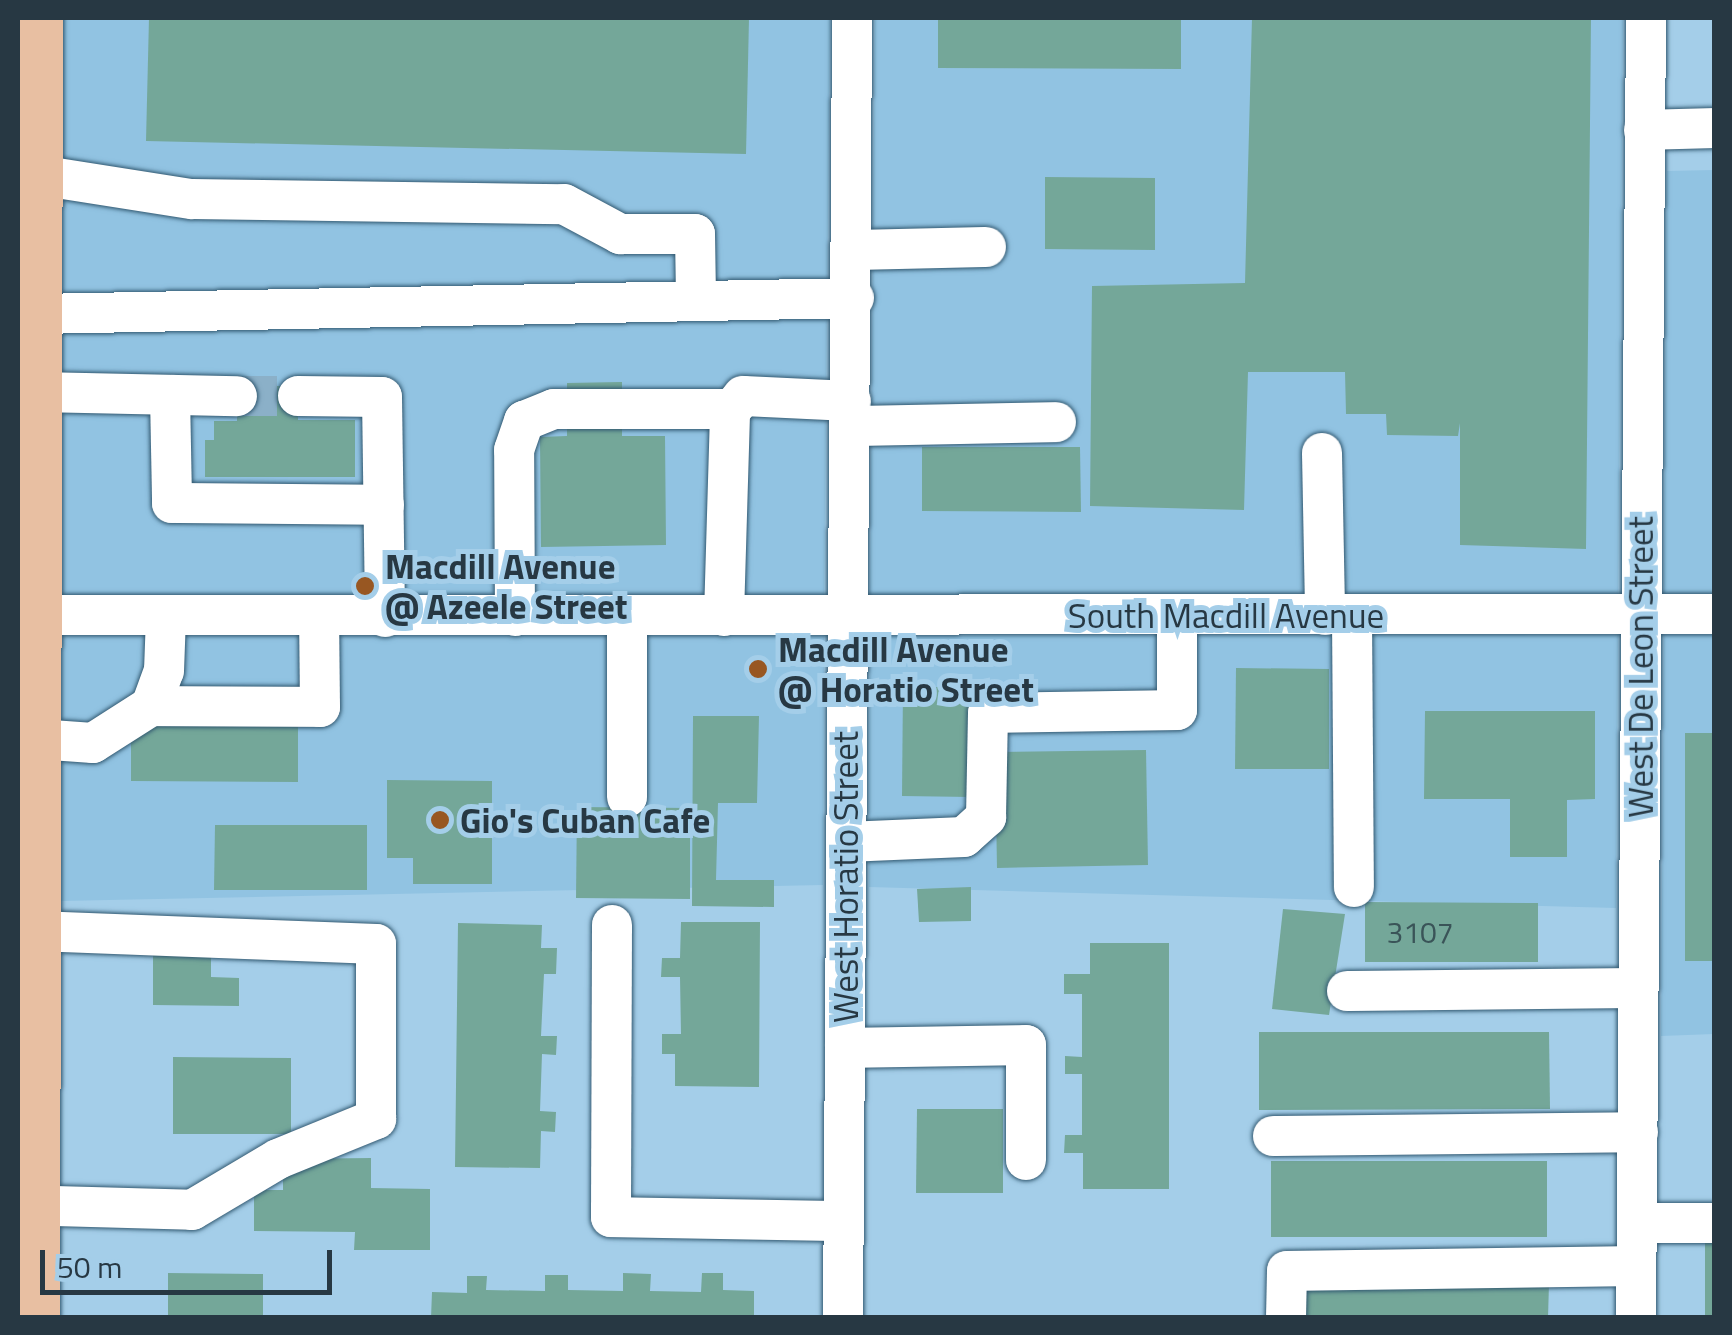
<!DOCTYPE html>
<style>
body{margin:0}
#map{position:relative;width:1732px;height:1335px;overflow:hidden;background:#a4cee9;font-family:"Titillium Web",sans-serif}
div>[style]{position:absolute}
.built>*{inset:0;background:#91c3e2}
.building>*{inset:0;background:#74a799}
.minor-tunnel>*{height:40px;margin-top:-20px;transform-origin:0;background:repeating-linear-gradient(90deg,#8bb0c8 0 40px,transparent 0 60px)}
.roads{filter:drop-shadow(0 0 2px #325971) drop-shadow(0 0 2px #325971)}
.minor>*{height:40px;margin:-20px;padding:0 20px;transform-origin:20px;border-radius:20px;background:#fff}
.major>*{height:50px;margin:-25px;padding:0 25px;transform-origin:25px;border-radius:25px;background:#e8bfa2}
.dots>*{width:28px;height:28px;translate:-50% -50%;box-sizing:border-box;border:5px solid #a4cee9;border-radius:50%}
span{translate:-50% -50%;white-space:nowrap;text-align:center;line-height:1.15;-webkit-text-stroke:10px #a4cee9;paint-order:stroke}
.number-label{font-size:30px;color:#3a5458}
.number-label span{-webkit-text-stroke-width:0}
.poi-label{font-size:35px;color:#273843;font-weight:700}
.left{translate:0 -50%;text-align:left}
.street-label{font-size:35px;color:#273843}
.frame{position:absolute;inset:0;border:20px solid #273843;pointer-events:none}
.scale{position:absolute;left:40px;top:1250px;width:292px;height:45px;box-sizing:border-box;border:5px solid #273843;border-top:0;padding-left:12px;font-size:30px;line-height:35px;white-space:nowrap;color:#273843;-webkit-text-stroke:8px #a4cee9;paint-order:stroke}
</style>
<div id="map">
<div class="built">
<div style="clip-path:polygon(60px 18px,830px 18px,824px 596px,60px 596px)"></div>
<div style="clip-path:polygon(875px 18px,1623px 18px,1618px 594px,870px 596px)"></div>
<div style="clip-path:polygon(1714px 170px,1714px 594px,1664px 594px,1667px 171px)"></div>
<div style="clip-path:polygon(1618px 635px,1616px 908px,869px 887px,870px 636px)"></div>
<div style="clip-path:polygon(1664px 635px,1714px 635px,1714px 1034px,1661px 1036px)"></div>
<div style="clip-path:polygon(60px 636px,824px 636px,823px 885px,60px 901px)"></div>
</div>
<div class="building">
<div style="clip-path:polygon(149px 18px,749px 18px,746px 154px,146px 141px)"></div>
<div style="clip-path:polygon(938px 18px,1181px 18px,1181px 69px,938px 68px)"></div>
<div style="clip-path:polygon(1252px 18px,1591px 18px,1586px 549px,1460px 545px,1460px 423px,1458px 436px,1387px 435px,1386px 414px,1346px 414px,1345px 372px,1248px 372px,1244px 510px,1090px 506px,1092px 286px,1245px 283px)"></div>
<div style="clip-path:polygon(1045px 177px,1155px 178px,1155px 250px,1045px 249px)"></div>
<div style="clip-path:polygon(622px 382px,622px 436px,665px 436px,666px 545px,541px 547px,540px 437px,567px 436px,567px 383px)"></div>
<div style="clip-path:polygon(237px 386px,298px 386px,298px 420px,355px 420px,355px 477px,205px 477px,205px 440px,214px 440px,214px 421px,237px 421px)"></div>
<div style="clip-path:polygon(922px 447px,1080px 447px,1081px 512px,922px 511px)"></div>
<div style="clip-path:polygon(1236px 668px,1329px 669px,1329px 769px,1235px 769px)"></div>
<div style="clip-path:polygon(903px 687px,971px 687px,971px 797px,902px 796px)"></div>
<div style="clip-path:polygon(1425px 711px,1595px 711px,1595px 799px,1567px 800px,1567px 857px,1510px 857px,1510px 799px,1424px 799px)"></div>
<div style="clip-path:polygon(693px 716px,759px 716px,757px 803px,718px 803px,716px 880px,774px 880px,774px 907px,692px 906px)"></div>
<div style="clip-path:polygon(131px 722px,298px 723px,298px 782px,131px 781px)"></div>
<div style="clip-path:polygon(1685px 733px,1714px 733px,1714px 961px,1685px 961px)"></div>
<div style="clip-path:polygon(1146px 750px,1148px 865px,997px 868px,995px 752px)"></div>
<div style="clip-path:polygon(387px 780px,492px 781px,492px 884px,413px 884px,413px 858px,387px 858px)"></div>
<div style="clip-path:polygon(577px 807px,690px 808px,690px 899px,576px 898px)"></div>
<div style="clip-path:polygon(215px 825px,367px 825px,367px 890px,214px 890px)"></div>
<div style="clip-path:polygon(971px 887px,971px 921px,919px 922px,917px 889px)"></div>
<div style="clip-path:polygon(1365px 902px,1538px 903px,1538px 962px,1365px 962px)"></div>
<div style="clip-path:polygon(1283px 909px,1345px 914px,1329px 1015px,1272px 1009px)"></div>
<div style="clip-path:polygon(681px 922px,760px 922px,759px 1087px,675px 1086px,675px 1054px,662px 1054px,662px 1034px,681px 1034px,680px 977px,661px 977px,662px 958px,680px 958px)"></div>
<div style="clip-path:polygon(458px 923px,542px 925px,541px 948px,557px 948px,556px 974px,544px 974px,541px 1036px,557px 1036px,556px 1055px,542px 1054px,540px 1111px,556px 1112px,555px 1132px,541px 1131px,540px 1168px,455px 1167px)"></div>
<div style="clip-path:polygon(1090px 943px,1169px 943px,1169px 1189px,1083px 1189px,1083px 1153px,1064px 1153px,1065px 1135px,1082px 1135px,1082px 1074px,1065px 1074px,1065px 1056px,1082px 1057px,1082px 994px,1064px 994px,1064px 974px,1090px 974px)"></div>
<div style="clip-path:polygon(153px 948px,211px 950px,211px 977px,239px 978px,239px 1006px,153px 1005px)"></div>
<div style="clip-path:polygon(1259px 1032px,1549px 1032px,1550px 1109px,1259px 1110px)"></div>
<div style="clip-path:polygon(173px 1057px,291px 1058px,291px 1134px,173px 1134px)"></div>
<div style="clip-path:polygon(917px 1109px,1003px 1109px,1003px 1193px,916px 1193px)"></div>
<div style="clip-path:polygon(371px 1158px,371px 1188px,430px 1189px,430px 1250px,354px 1250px,355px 1232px,254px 1231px,254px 1190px,283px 1190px,283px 1159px)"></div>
<div style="clip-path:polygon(1271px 1161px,1547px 1161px,1547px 1237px,1271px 1237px)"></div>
<div style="clip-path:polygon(1705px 1242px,1714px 1242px,1714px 1318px,1705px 1318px)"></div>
<div style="clip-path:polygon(168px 1273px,263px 1274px,263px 1318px,168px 1318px)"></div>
<div style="clip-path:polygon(623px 1273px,651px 1274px,650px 1291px,701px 1292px,702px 1273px,723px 1273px,723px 1290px,754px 1291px,754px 1318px,431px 1318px,432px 1292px,467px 1293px,467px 1276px,487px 1276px,486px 1290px,545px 1291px,545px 1275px,568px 1275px,568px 1290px,623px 1291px)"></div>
<div style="clip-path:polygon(1305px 1280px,1549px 1283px,1548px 1318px,1304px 1318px)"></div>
</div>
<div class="minor-tunnel">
<div style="left:237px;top:396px;width:61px"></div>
</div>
<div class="roads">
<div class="minor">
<div style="left:1644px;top:130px;width:70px;rotate:-1.6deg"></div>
<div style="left:38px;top:175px;width:156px;rotate:8.9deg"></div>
<div style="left:192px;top:199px;width:372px;rotate:0.8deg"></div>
<div style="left:564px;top:204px;width:64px;rotate:28.2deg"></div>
<div style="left:620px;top:234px;width:75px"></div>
<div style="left:695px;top:234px;width:67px;rotate:89.1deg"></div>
<div style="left:854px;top:250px;width:132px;rotate:-1.3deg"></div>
<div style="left:38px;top:314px;width:816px;rotate:-1.12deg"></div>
<div style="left:38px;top:392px;width:199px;rotate:1.2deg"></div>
<div style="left:170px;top:395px;width:108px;rotate:88.9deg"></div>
<div style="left:172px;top:503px;width:212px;rotate:0.5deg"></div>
<div style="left:298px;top:396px;width:84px;rotate:0.7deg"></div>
<div style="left:382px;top:397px;width:220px;rotate:89.2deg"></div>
<div style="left:851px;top:426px;width:205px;rotate:-1.1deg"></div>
<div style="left:1322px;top:453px;width:162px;rotate:88.9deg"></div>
<div style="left:18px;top:615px;width:1696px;rotate:-0.03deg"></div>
<div style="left:1352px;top:615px;width:272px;rotate:89.6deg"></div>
<div style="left:515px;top:616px;width:166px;rotate:-90.3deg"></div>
<div style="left:514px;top:450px;width:31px;rotate:-71deg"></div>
<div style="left:524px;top:421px;width:32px;rotate:-22deg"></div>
<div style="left:554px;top:409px;width:178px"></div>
<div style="left:724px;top:616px;width:205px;rotate:-88.3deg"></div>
<div style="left:730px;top:411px;width:20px;rotate:-49deg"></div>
<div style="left:743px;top:396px;width:108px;rotate:2.7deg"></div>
<div style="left:151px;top:706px;width:169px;rotate:0.3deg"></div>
<div style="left:320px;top:707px;width:90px;rotate:-90.6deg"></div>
<div style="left:37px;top:739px;width:56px;rotate:4.1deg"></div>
<div style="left:93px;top:743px;width:69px;rotate:-32.5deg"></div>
<div style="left:151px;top:706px;width:37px;rotate:-70deg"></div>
<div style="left:164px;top:671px;width:55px;rotate:-87.9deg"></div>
<div style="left:627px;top:797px;width:181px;rotate:-90deg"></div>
<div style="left:846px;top:842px;width:118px;rotate:-2.4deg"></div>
<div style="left:964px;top:837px;width:30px;rotate:-42deg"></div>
<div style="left:986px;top:817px;width:104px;rotate:-88.9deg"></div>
<div style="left:988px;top:713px;width:189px;rotate:-0.9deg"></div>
<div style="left:1177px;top:710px;width:95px;rotate:-90deg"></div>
<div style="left:612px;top:925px;width:292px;rotate:90.2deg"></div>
<div style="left:611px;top:1217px;width:232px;rotate:1deg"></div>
<div style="left:1347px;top:991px;width:291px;rotate:-0.6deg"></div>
<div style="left:845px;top:1048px;width:181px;rotate:-0.9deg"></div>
<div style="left:1026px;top:1045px;width:115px;rotate:90deg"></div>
<div style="left:1273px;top:1136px;width:365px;rotate:-0.6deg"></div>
<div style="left:18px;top:1205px;width:174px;rotate:1.6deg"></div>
<div style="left:192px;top:1210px;width:100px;rotate:-30.7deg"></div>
<div style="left:278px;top:1159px;width:106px;rotate:-22.2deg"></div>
<div style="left:376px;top:1119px;width:175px;rotate:-90deg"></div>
<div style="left:376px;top:944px;width:340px;rotate:-177.8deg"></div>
<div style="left:1637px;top:1223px;width:77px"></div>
<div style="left:843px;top:1318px;width:1300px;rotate:-89.6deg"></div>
<div style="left:1286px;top:1318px;width:47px;rotate:-88.8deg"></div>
<div style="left:1287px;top:1271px;width:349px;rotate:-0.8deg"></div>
<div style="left:1636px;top:1318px;width:1300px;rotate:-89.56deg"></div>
</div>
<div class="major">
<div style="left:35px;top:1318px;width:1300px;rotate:-89.87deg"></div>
</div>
</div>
<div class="dots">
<div style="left:365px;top:586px;background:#985722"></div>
<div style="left:758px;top:669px;background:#985722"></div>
<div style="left:440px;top:820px;background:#985722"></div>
</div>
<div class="number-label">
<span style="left:1420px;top:932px">3107</span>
</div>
<div class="poi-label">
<span class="left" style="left:385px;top:586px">Macdill Avenue<br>@ Azeele Street</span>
<span class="left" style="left:778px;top:669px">Macdill Avenue<br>@ Horatio Street</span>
<span class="left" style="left:460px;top:820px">Gio's Cuban Cafe</span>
</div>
<div class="street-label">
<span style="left:1226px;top:615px">South Macdill Avenue</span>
<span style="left:1640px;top:667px;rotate:-90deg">West De Leon Street</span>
<span style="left:845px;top:877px;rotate:-90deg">West Horatio Street</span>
</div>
<div class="frame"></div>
<div class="scale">50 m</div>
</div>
